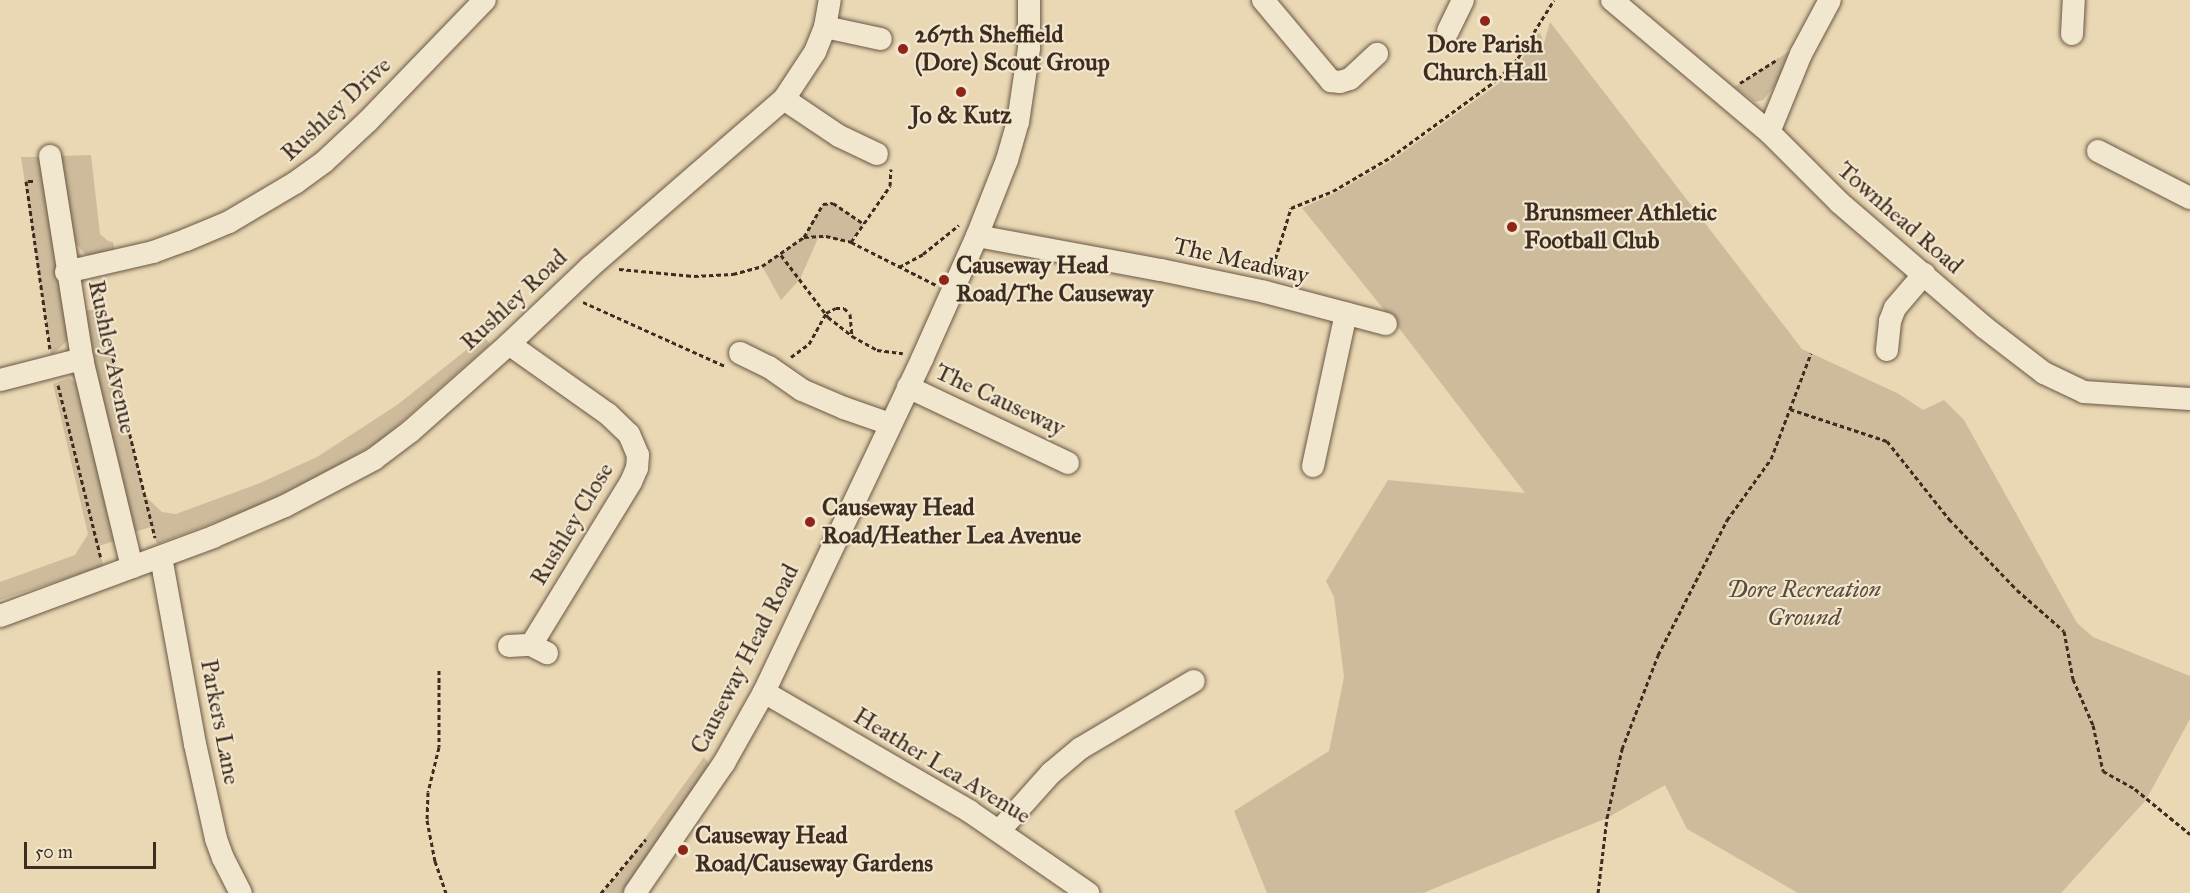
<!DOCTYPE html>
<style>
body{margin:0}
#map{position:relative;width:2190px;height:893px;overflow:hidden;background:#ead8b4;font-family:"IM FELL Great Primer",serif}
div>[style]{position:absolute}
.green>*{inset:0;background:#cdbb9b}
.path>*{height:3px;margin-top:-1.5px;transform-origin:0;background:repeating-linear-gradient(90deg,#3f2c20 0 4.5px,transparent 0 7.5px)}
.roads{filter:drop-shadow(0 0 2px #6a5745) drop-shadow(0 0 2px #6a5745)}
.minor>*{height:22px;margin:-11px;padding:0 11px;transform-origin:11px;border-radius:11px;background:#f1e6ce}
.dots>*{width:16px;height:16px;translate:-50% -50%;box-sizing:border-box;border:3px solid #f1e6ce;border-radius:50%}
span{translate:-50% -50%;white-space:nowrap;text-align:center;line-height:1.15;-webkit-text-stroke:4.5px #f1e6ce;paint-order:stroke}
.poi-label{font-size:24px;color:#3f2c20;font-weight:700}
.left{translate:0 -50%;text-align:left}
.street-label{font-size:24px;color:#3f2c20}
.park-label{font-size:24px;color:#5b4939;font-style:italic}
.scale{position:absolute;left:24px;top:842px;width:132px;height:27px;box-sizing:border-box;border:3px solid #3f2c20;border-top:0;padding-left:8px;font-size:18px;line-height:21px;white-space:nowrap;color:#3f2c20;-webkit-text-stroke:4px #f1e6ce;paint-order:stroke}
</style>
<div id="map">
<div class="green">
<div style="clip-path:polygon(1550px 22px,1802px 349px,1899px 394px,1923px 410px,1944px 400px,1964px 420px,2077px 623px,2093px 637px,2190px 676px,2190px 719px,2146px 800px,2061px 893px,1798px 893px,1687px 829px,1665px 785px,1607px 818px,1423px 893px,1267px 893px,1234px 811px,1329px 751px,1344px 677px,1334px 597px,1326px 581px,1388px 480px,1525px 493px,1402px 332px,1302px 208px,1335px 193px,1391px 161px,1498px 84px,1519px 64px,1537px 34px,1540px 33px,1544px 43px)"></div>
<div style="clip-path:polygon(1793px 49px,1781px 78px,1763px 100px,1755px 102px,1734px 87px)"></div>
<div style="clip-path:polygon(91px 155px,100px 234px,108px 241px,113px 242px,115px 252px,93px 256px,85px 254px,73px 240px,55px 156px)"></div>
<div style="clip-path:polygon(21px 157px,43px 157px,68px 340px,51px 356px)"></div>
<div style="clip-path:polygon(833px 203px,864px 224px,851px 242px,819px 236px,800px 279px,781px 300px,762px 266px,804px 237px,823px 204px)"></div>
<div style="clip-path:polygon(103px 308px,119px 390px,144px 495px,162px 512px,176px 514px,260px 483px,317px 457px,397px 405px,484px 336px,490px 344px,381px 440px,328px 472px,253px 508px,157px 544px,151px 527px,134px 532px,96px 383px,84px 311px)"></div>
<div style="clip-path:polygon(69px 378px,78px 385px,114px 541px,99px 546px,103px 566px,0 600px,0 582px,75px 555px,88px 534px,53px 384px)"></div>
<div style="clip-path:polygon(704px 757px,710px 765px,623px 893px,601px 893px,619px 874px)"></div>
</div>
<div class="path">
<div style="left:1740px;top:83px;width:45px;rotate:-32.3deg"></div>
<div style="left:33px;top:181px;width:7px;rotate:180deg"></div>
<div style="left:26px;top:181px;width:170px;rotate:81.9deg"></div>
<div style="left:804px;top:237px;width:38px;rotate:-60deg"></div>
<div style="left:823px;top:204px;width:10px;rotate:-6deg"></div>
<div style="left:833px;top:203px;width:37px;rotate:34deg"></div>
<div style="left:851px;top:242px;width:68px;rotate:-55.1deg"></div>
<div style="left:890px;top:186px;width:17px;rotate:-87deg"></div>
<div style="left:781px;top:255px;width:78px;rotate:52.8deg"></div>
<div style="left:828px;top:317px;width:31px;rotate:38deg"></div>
<div style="left:852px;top:336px;width:29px;rotate:29deg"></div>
<div style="left:877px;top:350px;width:26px;rotate:7deg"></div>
<div style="left:899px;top:267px;width:27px;rotate:-28deg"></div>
<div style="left:923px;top:254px;width:46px;rotate:-38.9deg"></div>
<div style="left:619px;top:269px;width:75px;rotate:5.3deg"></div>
<div style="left:694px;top:276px;width:39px;rotate:-3deg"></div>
<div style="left:733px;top:274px;width:30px;rotate:-15deg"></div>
<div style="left:762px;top:266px;width:51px;rotate:-34.6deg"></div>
<div style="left:804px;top:237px;width:22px;rotate:-3deg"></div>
<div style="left:826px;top:236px;width:26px;rotate:13deg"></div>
<div style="left:851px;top:242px;width:95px;rotate:26.8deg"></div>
<div style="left:1271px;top:273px;width:68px;rotate:-72.9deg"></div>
<div style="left:1291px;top:208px;width:45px;rotate:-22deg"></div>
<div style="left:1333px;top:191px;width:67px;rotate:-30.4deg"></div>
<div style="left:1391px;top:157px;width:132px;rotate:-36.1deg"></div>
<div style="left:1498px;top:79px;width:29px;rotate:-46deg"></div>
<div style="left:1518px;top:58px;width:68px;rotate:-58.2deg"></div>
<div style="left:99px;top:284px;width:108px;rotate:79.3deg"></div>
<div style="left:119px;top:390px;width:152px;rotate:76.3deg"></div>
<div style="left:583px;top:302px;width:156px;rotate:24.3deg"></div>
<div style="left:791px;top:357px;width:22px;rotate:-36deg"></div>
<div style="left:809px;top:344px;width:35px;rotate:-61deg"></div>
<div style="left:826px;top:313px;width:11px;rotate:-27deg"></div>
<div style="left:836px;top:308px;width:8px"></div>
<div style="left:844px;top:308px;width:8px;rotate:45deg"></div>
<div style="left:850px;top:314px;width:22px;rotate:85deg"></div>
<div style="left:58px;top:385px;width:179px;rotate:76.1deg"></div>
<div style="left:1790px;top:409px;width:102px;rotate:18.3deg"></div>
<div style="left:1887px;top:441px;width:100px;rotate:51.5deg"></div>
<div style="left:1949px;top:519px;width:98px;rotate:46.2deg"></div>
<div style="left:2017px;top:590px;width:62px;rotate:41.1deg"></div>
<div style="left:2064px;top:631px;width:49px;rotate:79.4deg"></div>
<div style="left:2073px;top:679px;width:50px;rotate:66.5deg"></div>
<div style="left:2093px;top:725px;width:47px;rotate:77.7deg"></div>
<div style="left:2103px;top:771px;width:37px;rotate:29deg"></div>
<div style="left:2135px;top:789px;width:71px;rotate:39.3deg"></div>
<div style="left:439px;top:670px;width:77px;rotate:90deg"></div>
<div style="left:439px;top:747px;width:46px;rotate:103.7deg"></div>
<div style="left:428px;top:792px;width:28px;rotate:92deg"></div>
<div style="left:427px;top:820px;width:42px;rotate:79deg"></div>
<div style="left:435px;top:861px;width:34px;rotate:71deg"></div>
<div style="left:601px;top:893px;width:70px;rotate:-50.2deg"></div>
<div style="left:1598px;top:893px;width:76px;rotate:-83.2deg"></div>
<div style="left:1607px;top:818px;width:71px;rotate:-77.7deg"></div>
<div style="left:1622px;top:749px;width:101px;rotate:-69deg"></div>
<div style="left:1658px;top:655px;width:152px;rotate:-62.9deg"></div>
<div style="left:1727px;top:520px;width:75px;rotate:-54.2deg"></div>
<div style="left:1771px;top:459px;width:113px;rotate:-69.3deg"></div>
</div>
<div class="roads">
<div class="minor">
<div style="left:1263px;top:0;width:106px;rotate:50deg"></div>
<div style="left:1331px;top:81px;width:9px;rotate:6deg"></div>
<div style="left:1340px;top:82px;width:10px;rotate:-17deg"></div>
<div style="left:1350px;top:79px;width:37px;rotate:-43deg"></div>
<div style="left:1612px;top:0;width:205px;rotate:40.1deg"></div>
<div style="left:1769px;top:132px;width:100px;rotate:45deg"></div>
<div style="left:1840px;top:203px;width:190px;rotate:40.7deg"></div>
<div style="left:1984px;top:327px;width:76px;rotate:37.5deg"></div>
<div style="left:2044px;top:373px;width:44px;rotate:25.4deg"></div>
<div style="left:2084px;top:392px;width:106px;rotate:3.8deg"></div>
<div style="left:825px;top:27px;width:57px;rotate:12.1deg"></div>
<div style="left:1448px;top:31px;width:34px;rotate:-64deg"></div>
<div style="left:2072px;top:34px;width:34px;rotate:-87deg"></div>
<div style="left:784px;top:99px;width:66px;rotate:33.9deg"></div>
<div style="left:839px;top:136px;width:42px;rotate:25.3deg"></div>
<div style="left:1769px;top:132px;width:84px;rotate:-67.7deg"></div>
<div style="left:1801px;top:54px;width:61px;rotate:-61.8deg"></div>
<div style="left:2098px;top:151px;width:103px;rotate:27.1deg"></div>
<div style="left:50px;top:156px;width:206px;rotate:81deg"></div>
<div style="left:82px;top:359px;width:214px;rotate:76.5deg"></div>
<div style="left:977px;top:236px;width:187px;rotate:10.5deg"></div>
<div style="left:1161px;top:270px;width:106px;rotate:11.9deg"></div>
<div style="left:1265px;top:292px;width:125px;rotate:14.8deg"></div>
<div style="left:66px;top:272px;width:89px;rotate:-12.9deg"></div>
<div style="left:153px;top:252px;width:35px;rotate:-20deg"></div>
<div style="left:186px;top:240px;width:47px;rotate:-22.7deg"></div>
<div style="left:229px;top:222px;width:77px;rotate:-30.6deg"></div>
<div style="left:295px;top:183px;width:36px;rotate:-36deg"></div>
<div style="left:324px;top:162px;width:60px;rotate:-43deg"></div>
<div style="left:368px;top:121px;width:168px;rotate:-46deg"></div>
<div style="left:509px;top:344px;width:121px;rotate:35.3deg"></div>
<div style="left:608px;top:414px;width:29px;rotate:44deg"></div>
<div style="left:629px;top:434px;width:23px;rotate:67deg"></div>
<div style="left:638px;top:455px;width:13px;rotate:94deg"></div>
<div style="left:637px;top:468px;width:15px;rotate:113deg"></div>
<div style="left:631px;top:482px;width:191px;rotate:121.5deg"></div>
<div style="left:531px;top:645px;width:18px;rotate:27deg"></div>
<div style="left:1887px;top:350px;width:29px;rotate:-84deg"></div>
<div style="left:1890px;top:321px;width:14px;rotate:-69deg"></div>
<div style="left:1895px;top:308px;width:45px;rotate:-49.5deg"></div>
<div style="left:740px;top:353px;width:32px;rotate:26deg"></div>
<div style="left:769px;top:367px;width:40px;rotate:34.9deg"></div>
<div style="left:802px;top:390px;width:46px;rotate:23.2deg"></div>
<div style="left:844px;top:408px;width:49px;rotate:19.2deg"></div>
<div style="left:0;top:380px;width:85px;rotate:-14.4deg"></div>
<div style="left:908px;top:387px;width:177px;rotate:25.4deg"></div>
<div style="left:1313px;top:466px;width:156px;rotate:-77.8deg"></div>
<div style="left:161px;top:557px;width:190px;rotate:79.7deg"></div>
<div style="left:195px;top:744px;width:97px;rotate:77.5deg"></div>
<div style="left:216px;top:839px;width:20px;rotate:70deg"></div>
<div style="left:223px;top:858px;width:39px;rotate:63deg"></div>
<div style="left:0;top:616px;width:227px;rotate:-20.3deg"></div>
<div style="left:213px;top:537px;width:78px;rotate:-23.3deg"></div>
<div style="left:285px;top:506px;width:101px;rotate:-27.8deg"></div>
<div style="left:374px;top:459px;width:46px;rotate:-37.1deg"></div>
<div style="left:411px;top:431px;width:131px;rotate:-41.6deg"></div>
<div style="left:509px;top:344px;width:112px;rotate:-43.5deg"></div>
<div style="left:590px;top:267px;width:257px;rotate:-40.9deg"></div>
<div style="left:784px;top:99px;width:56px;rotate:-56.6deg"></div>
<div style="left:815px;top:52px;width:27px;rotate:-68deg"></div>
<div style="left:825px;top:27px;width:27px;rotate:-80deg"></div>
<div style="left:509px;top:646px;width:22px;rotate:-3deg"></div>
<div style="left:764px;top:692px;width:237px;rotate:30.1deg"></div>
<div style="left:969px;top:811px;width:145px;rotate:34.6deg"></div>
<div style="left:1000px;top:830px;width:76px;rotate:-48.2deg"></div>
<div style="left:1051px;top:773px;width:39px;rotate:-40deg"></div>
<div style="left:1081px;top:748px;width:131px;rotate:-30.7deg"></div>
<div style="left:635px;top:893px;width:158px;rotate:-55.6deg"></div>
<div style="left:724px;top:763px;width:81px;rotate:-60.6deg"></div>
<div style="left:764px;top:692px;width:369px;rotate:-64.6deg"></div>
<div style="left:922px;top:359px;width:135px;rotate:-65.9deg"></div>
<div style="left:977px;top:236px;width:82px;rotate:-68.5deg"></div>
<div style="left:1007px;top:160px;width:40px;rotate:-74deg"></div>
<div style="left:1018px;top:122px;width:75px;rotate:-81.5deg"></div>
<div style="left:1029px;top:48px;width:48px;rotate:-90deg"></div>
</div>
</div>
<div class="dots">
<div style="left:1485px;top:21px;background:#8f2418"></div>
<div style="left:903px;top:49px;background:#8f2418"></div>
<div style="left:961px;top:92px;background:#8f2418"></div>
<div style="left:1512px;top:227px;background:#8f2418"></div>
<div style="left:944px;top:280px;background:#8f2418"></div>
<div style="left:810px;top:522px;background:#8f2418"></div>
<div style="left:683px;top:850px;background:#8f2418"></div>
</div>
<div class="poi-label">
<span class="left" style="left:915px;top:49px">267th Sheffield<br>(Dore) Scout Group</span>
<span style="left:1485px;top:59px">Dore Parish<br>Church Hall</span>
<span style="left:961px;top:116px">Jo &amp; Kutz</span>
<span class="left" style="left:1524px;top:227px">Brunsmeer Athletic<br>Football Club</span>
<span class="left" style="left:956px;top:280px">Causeway Head<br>Road/The Causeway</span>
<span class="left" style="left:822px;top:522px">Causeway Head<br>Road/Heather Lea Avenue</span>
<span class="left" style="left:695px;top:850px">Causeway Head<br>Road/Causeway Gardens</span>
</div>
<div class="street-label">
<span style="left:336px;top:109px;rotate:-43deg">Rushley Drive</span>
<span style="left:1900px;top:218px;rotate:41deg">Townhead Road</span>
<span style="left:1241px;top:261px;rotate:13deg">The Meadway</span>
<span style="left:514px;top:300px;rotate:-43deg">Rushley Road</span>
<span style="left:112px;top:357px;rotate:78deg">Rushley Avenue</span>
<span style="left:1000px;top:400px;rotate:25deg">The Causeway</span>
<span style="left:572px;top:524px;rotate:-59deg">Rushley Close</span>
<span style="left:745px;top:659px;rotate:-63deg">Causeway Head Road</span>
<span style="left:220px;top:722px;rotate:79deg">Parkers Lane</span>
<span style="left:942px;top:766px;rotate:31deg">Heather Lea Avenue</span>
</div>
<div class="park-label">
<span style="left:1804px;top:604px">Dore Recreation<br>Ground</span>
</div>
<div class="scale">50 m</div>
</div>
